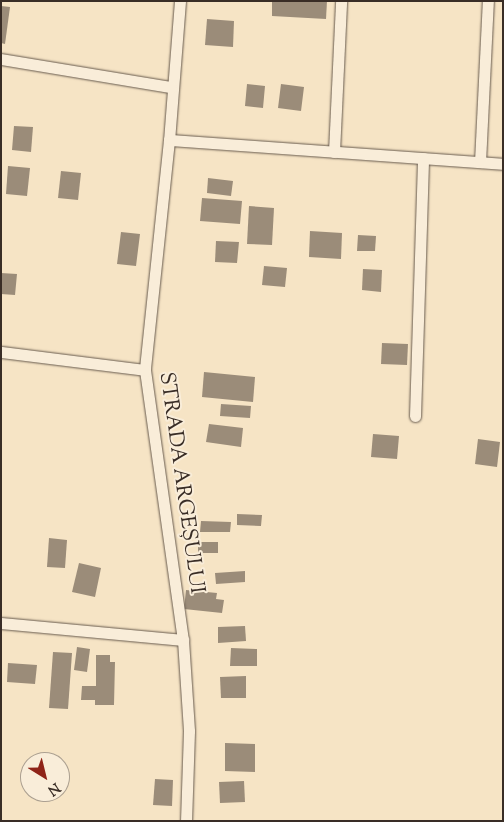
<!DOCTYPE html>
<meta charset="utf-8">
<style>
body{margin:0}
#map{position:relative;width:504px;height:822px;overflow:hidden;background:#f6e4c5;font-family:"Sorts Mill Goudy",serif}
div>[style]{position:absolute}
.building>*{inset:0;background:#9b8c79}
.roads{filter:drop-shadow(0 0 1px #685b4e) drop-shadow(0 0 1px #685b4e)}
.minor>*{height:11px;margin:-5.5px;padding:0 5.5px;transform-origin:5.5px;border-radius:5.5px;background:#f9edd9}
span{translate:-50% -50%;white-space:nowrap;text-align:center;line-height:1.15;-webkit-text-stroke:4px #f9edd9;paint-order:stroke}
.street-label{font-size:21px;color:#392d26}
.frame{position:absolute;inset:0;border:2px solid #392d26;pointer-events:none}
.north{position:absolute;left:20px;top:752px;width:50px;height:50px;box-sizing:border-box;background:#f9edd9;border:1px solid #aca091;border-radius:50%;rotate:144deg;font-size:14px;font-weight:700;line-height:20px;text-align:center;color:#392d26}
.north::after{content:'';display:block;margin:auto;width:18px;height:22px;background:#8f2418;clip-path:polygon(50% 0,100% 100%,50% 72%,0 100%)}
</style>
<div id="map">
<div class="building">
<div style="clip-path:polygon(272px 1px,327px 1px,326px 19px,272px 16px)"></div>
<div style="clip-path:polygon(1px 6px,10px 7px,5px 44px,1px 43px)"></div>
<div style="clip-path:polygon(207px 19px,234px 21px,233px 47px,205px 45px)"></div>
<div style="clip-path:polygon(247px 84px,265px 86px,263px 108px,245px 106px)"></div>
<div style="clip-path:polygon(281px 84px,304px 87px,301px 111px,278px 108px)"></div>
<div style="clip-path:polygon(14px 126px,33px 127px,31px 152px,12px 150px)"></div>
<div style="clip-path:polygon(8px 166px,30px 168px,27px 196px,6px 194px)"></div>
<div style="clip-path:polygon(61px 171px,81px 173px,78px 200px,58px 198px)"></div>
<div style="clip-path:polygon(208px 178px,233px 181px,231px 196px,207px 193px)"></div>
<div style="clip-path:polygon(202px 198px,242px 201px,240px 224px,200px 221px)"></div>
<div style="clip-path:polygon(249px 206px,274px 208px,272px 245px,247px 244px)"></div>
<div style="clip-path:polygon(310px 231px,342px 233px,341px 259px,309px 257px)"></div>
<div style="clip-path:polygon(121px 232px,140px 234px,136px 266px,117px 264px)"></div>
<div style="clip-path:polygon(358px 235px,376px 236px,375px 251px,357px 251px)"></div>
<div style="clip-path:polygon(216px 241px,239px 242px,237px 263px,215px 262px)"></div>
<div style="clip-path:polygon(264px 266px,287px 268px,285px 287px,262px 285px)"></div>
<div style="clip-path:polygon(363px 269px,382px 270px,381px 292px,362px 290px)"></div>
<div style="clip-path:polygon(1px 273px,17px 274px,15px 295px,1px 294px)"></div>
<div style="clip-path:polygon(382px 343px,408px 344px,407px 365px,381px 364px)"></div>
<div style="clip-path:polygon(204px 372px,255px 377px,253px 402px,202px 397px)"></div>
<div style="clip-path:polygon(221px 404px,251px 406px,250px 418px,220px 416px)"></div>
<div style="clip-path:polygon(209px 424px,243px 428px,241px 447px,206px 442px)"></div>
<div style="clip-path:polygon(373px 434px,399px 436px,397px 459px,371px 457px)"></div>
<div style="clip-path:polygon(478px 439px,500px 442px,497px 467px,475px 464px)"></div>
<div style="clip-path:polygon(237px 514px,262px 515px,261px 526px,237px 525px)"></div>
<div style="clip-path:polygon(201px 521px,231px 522px,230px 532px,200px 532px)"></div>
<div style="clip-path:polygon(49px 538px,67px 540px,65px 568px,47px 567px)"></div>
<div style="clip-path:polygon(198px 542px,218px 542px,218px 553px,198px 553px)"></div>
<div style="clip-path:polygon(79px 563px,101px 568px,95px 597px,72px 592px)"></div>
<div style="clip-path:polygon(245px 571px,245px 582px,216px 584px,215px 573px)"></div>
<div style="clip-path:polygon(186px 590px,217px 593px,216px 599px,224px 600px,222px 613px,184px 609px)"></div>
<div style="clip-path:polygon(245px 626px,246px 641px,218px 643px,218px 627px)"></div>
<div style="clip-path:polygon(77px 647px,90px 649px,87px 672px,74px 670px)"></div>
<div style="clip-path:polygon(231px 648px,257px 649px,257px 666px,230px 666px)"></div>
<div style="clip-path:polygon(53px 652px,72px 653px,68px 709px,49px 708px)"></div>
<div style="clip-path:polygon(96px 655px,110px 655px,110px 662px,115px 662px,114px 705px,95px 705px,95px 700px,81px 700px,82px 686px,96px 686px)"></div>
<div style="clip-path:polygon(8px 663px,37px 665px,35px 684px,7px 682px)"></div>
<div style="clip-path:polygon(246px 676px,246px 698px,221px 698px,220px 677px)"></div>
<div style="clip-path:polygon(225px 743px,255px 744px,255px 772px,225px 771px)"></div>
<div style="clip-path:polygon(155px 779px,173px 780px,172px 806px,153px 805px)"></div>
<div style="clip-path:polygon(244px 781px,245px 802px,220px 803px,219px 782px)"></div>
</div>
<div class="roads">
<div class="minor">
<div style="left:180px;top:1px;width:139px;rotate:94.5deg"></div>
<div style="left:169px;top:140px;width:231px;rotate:96deg"></div>
<div style="left:145px;top:370px;width:273px;rotate:82deg"></div>
<div style="left:183px;top:640px;width:91px;rotate:86.2deg"></div>
<div style="left:189px;top:731px;width:90px;rotate:91.9deg"></div>
<div style="left:1px;top:59px;width:172px;rotate:9.4deg"></div>
<div style="left:169px;top:140px;width:335px;rotate:4.1deg"></div>
<div style="left:334px;top:152px;width:151px;rotate:-87.3deg"></div>
<div style="left:480px;top:162px;width:161px;rotate:-87.2deg"></div>
<div style="left:1px;top:352px;width:145px;rotate:7.1deg"></div>
<div style="left:415px;top:416px;width:258px;rotate:-88.2deg"></div>
<div style="left:1px;top:623px;width:183px;rotate:5.3deg"></div>
</div>
</div>
<div class="street-label">
<span style="left:181px;top:483px;rotate:82deg">STRADA ARGEȘULUI</span>
</div>
<div class="frame"></div>
<div class="north">N</div>
</div>
